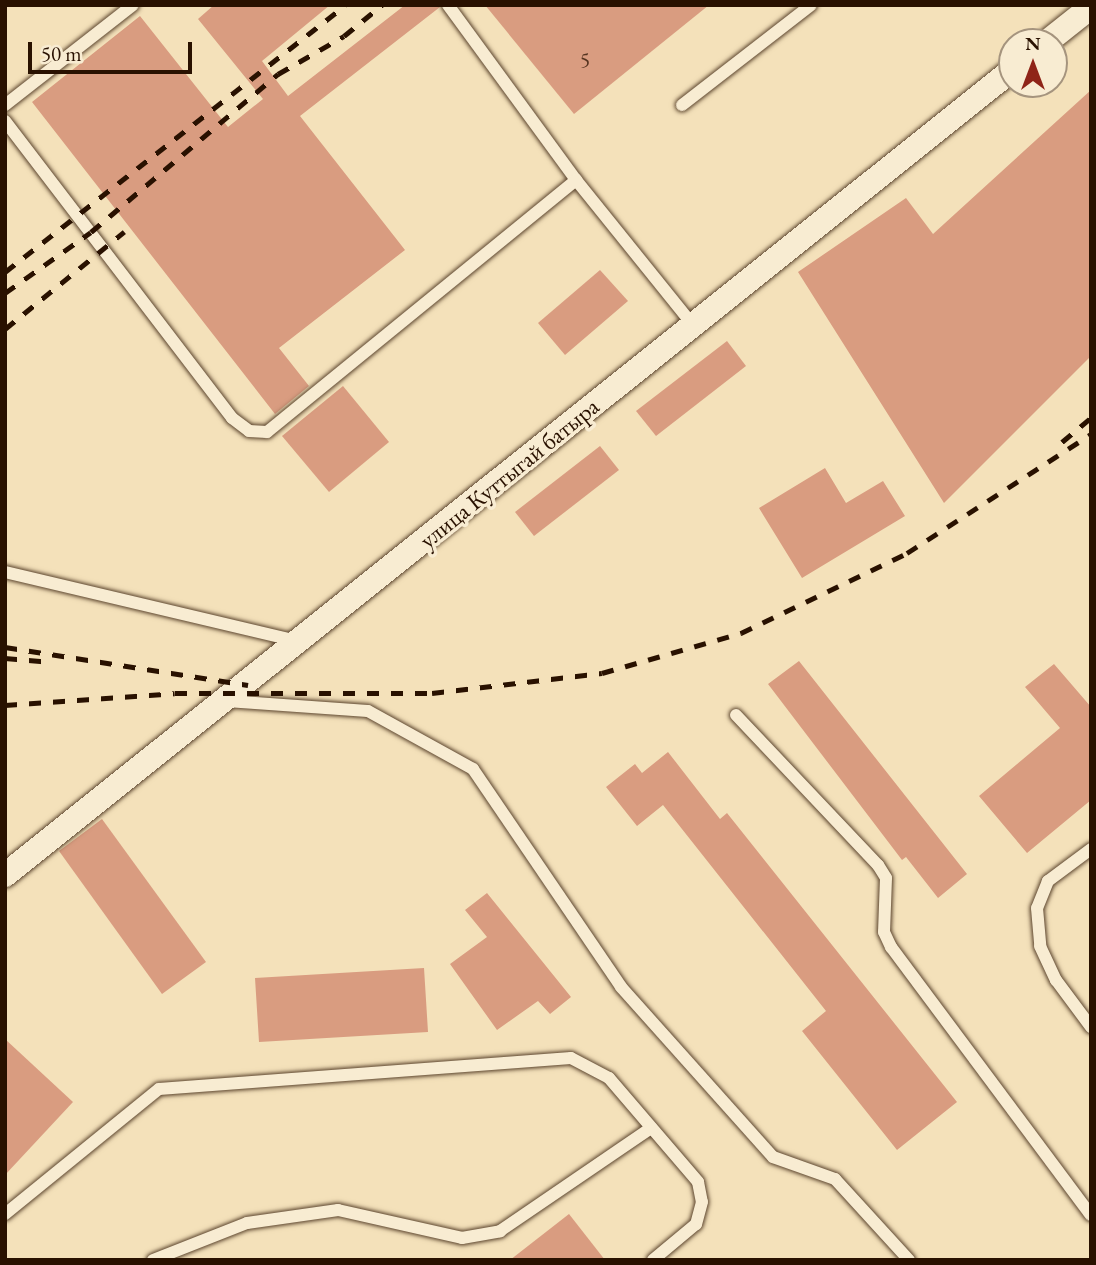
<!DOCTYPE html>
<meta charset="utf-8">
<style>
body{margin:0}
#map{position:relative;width:1096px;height:1265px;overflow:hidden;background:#f4e1ba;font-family:"EB Garamond",serif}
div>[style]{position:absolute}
.building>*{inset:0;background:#d99c80}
.roads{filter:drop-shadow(0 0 2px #5c452e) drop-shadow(0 0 2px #5c452e)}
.service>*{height:12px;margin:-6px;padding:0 6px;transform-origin:6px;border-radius:6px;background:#f8ecd2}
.minor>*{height:24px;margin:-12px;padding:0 12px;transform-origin:12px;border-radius:12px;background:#f8ecd2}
.rail>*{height:5px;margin-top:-2.5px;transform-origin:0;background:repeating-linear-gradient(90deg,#291100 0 12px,transparent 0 24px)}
span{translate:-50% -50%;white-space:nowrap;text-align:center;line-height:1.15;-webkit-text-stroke:7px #f8ecd2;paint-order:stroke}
.number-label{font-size:21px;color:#553420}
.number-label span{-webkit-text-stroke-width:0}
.street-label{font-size:24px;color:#291100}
.frame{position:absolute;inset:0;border:7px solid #291100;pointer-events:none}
.north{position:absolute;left:998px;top:28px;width:70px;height:70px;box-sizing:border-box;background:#f8ecd2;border:2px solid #a5947e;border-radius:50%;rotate:0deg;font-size:19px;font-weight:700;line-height:28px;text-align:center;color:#291100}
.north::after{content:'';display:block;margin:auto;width:24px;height:32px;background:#8f2418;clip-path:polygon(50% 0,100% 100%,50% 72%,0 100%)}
.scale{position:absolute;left:28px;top:42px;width:164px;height:32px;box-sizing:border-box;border:4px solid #291100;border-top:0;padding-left:9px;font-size:21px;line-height:24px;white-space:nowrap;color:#291100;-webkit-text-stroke:5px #f8ecd2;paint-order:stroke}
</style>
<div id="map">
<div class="building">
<div style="clip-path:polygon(214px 5px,330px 5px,262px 61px,288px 96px,405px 5px,440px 7px,300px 116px,405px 250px,279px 348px,309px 386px,275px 414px,32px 102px,140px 16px,228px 127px,263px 99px,198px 19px)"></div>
<div style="clip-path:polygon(485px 5px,709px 5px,574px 114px)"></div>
<div style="clip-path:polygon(1091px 90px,1091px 356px,944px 503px,798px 272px,906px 198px,933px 234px)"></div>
<div style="clip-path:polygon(600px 270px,628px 301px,565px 355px,538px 323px)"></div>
<div style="clip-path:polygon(727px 341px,746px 366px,656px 436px,636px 411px)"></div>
<div style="clip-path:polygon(343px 386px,389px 442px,329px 492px,282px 436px)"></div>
<div style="clip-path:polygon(600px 446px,619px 470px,534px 536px,515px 512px)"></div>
<div style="clip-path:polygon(825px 468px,846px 503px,883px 481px,905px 516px,802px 578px,759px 508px)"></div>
<div style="clip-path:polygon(799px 661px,967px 874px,938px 898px,906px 857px,902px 860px,768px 684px)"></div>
<div style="clip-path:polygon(1054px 664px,1091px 707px,1091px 800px,1027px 853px,979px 796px,1060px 728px,1025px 687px)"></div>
<div style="clip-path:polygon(668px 752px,720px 819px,727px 813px,957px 1102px,897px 1150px,802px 1031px,826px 1011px,663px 805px,637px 826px,606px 787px,635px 764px,642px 773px)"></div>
<div style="clip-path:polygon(102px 819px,206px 962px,162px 994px,59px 851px)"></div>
<div style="clip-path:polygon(487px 893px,571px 997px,550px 1014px,538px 1001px,497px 1030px,450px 964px,487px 937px,465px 910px)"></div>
<div style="clip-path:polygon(424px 968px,428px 1032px,259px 1042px,255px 978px)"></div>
<div style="clip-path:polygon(5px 1039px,73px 1102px,5px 1175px)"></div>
<div style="clip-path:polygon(569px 1214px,605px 1260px,510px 1260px)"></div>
</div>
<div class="roads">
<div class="service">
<div style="left:448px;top:5px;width:217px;rotate:53.8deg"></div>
<div style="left:576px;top:180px;width:185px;rotate:51.1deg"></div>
<div style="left:5px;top:105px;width:162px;rotate:-38deg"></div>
<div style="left:682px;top:105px;width:163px;rotate:-37.8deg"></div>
<div style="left:5px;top:121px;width:374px;rotate:52.6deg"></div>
<div style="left:232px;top:418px;width:21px;rotate:37deg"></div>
<div style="left:249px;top:431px;width:18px;rotate:3deg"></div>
<div style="left:267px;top:432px;width:399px;rotate:-39.2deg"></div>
<div style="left:5px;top:572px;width:301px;rotate:13.3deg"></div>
<div style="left:227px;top:701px;width:141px;rotate:4.1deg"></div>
<div style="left:368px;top:711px;width:120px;rotate:28.9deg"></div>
<div style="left:473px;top:769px;width:263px;rotate:55.8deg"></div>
<div style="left:621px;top:987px;width:228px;rotate:48.2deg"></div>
<div style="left:773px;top:1157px;width:66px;rotate:19.5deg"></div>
<div style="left:835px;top:1179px;width:110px;rotate:47.6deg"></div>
<div style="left:736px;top:715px;width:207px;rotate:46.6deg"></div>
<div style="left:878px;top:865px;width:15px;rotate:58deg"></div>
<div style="left:886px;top:878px;width:54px;rotate:92.1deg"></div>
<div style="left:884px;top:932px;width:17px;rotate:65deg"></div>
<div style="left:891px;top:947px;width:334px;rotate:53.3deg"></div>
<div style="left:1091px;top:849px;width:54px;rotate:143.3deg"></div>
<div style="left:1048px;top:881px;width:29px;rotate:112deg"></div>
<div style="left:1037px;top:908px;width:38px;rotate:85deg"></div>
<div style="left:1040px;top:946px;width:38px;rotate:65deg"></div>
<div style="left:1056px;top:980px;width:59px;rotate:53.3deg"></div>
<div style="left:5px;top:1214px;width:198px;rotate:-39.1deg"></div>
<div style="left:159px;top:1089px;width:413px;rotate:-4.3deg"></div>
<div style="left:571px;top:1058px;width:43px;rotate:27.8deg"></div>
<div style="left:609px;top:1078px;width:137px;rotate:49.4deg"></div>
<div style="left:698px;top:1182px;width:20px;rotate:79deg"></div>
<div style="left:702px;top:1202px;width:23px;rotate:105deg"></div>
<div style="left:696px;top:1224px;width:56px;rotate:140.1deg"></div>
<div style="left:153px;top:1260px;width:101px;rotate:-21.5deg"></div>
<div style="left:247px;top:1223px;width:92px;rotate:-8.1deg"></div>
<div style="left:338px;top:1210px;width:127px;rotate:12.7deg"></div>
<div style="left:462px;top:1238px;width:39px;rotate:-10deg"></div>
<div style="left:500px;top:1231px;width:183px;rotate:-34.3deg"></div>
</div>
<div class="minor">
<div style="left:1047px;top:42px;width:56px;rotate:-38.5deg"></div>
<div style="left:5px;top:875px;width:1289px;rotate:-38.64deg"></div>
</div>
</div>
<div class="rail">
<div style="left:5px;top:272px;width:432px;rotate:-38.1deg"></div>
<div style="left:5px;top:293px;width:105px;rotate:-35.3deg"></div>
<div style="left:91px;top:232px;width:245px;rotate:-40.2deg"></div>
<div style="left:278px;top:74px;width:76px;rotate:-29.9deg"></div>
<div style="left:344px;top:36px;width:49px;rotate:-39.2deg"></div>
<div style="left:5px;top:329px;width:154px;rotate:-39.2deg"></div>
<div style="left:1062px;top:442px;width:38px;rotate:-40deg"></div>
<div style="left:5px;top:647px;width:246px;rotate:8.9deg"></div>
<div style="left:5px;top:658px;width:47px;rotate:4.9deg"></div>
<div style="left:5px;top:705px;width:170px;rotate:-4deg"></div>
<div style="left:175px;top:693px;width:257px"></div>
<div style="left:432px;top:693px;width:171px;rotate:-6.7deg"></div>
<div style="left:602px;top:673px;width:145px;rotate:-16.1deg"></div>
<div style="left:741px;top:633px;width:184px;rotate:-25.7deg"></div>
<div style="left:907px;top:553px;width:219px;rotate:-32.9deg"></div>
</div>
<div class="number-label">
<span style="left:585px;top:60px">5</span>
</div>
<div class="street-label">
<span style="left:509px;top:473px;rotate:-39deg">улица Куттыгай батыра</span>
</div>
<div class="frame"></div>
<div class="north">N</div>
<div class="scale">50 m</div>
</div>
